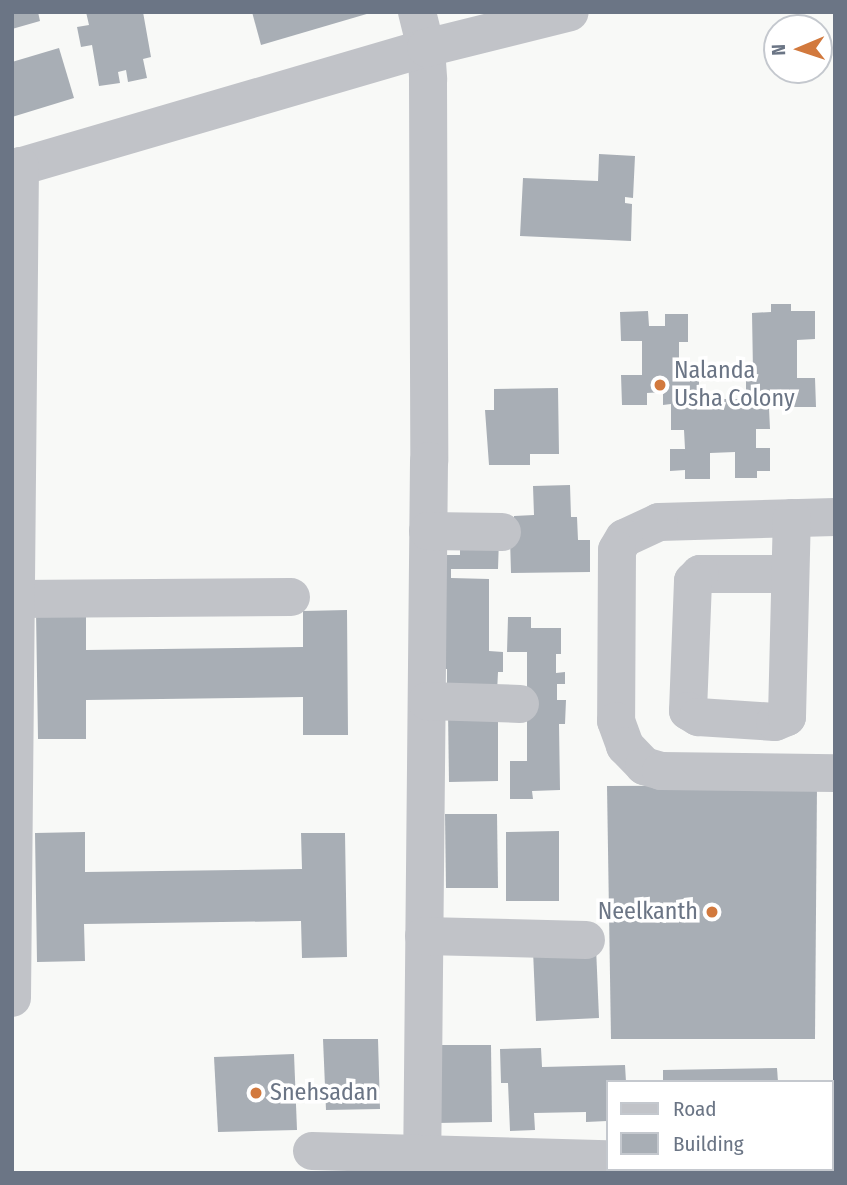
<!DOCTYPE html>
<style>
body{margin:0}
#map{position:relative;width:847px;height:1185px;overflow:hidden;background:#f8f9f7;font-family:"Fira Sans Condensed",sans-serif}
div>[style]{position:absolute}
.building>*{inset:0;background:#a8aeb5}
.minor>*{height:38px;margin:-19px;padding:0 19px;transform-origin:19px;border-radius:19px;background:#c1c3c8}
.dots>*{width:19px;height:19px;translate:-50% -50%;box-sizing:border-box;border:4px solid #fff;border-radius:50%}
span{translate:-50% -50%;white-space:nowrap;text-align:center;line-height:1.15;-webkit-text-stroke:7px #fff;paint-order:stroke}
.poi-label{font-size:24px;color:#6b7585}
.left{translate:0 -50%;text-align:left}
.right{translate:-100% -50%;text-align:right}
.frame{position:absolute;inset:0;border:14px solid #6b7585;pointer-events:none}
.legend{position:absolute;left:606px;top:1080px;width:228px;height:91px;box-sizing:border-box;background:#fff;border:2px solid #c4c8ce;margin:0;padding:9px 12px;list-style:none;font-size:21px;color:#6b7585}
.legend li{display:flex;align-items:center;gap:14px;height:35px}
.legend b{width:35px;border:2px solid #c4c8ce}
.north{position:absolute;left:763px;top:14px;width:70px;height:70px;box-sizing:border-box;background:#fff;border:2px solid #c4c8ce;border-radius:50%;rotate:268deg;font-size:19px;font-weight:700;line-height:28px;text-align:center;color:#6b7585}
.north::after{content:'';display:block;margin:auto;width:24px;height:32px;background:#d2793d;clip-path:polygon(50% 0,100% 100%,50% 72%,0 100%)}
</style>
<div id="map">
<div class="building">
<div style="clip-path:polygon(12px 12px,38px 12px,40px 21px,12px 29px)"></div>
<div style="clip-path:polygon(86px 12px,143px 12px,151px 57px,143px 59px,147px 78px,128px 82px,126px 70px,118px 72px,120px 83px,99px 86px,92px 45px,81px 47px,77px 27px,89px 25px)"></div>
<div style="clip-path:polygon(252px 12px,370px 12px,370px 13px,261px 45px)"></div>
<div style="clip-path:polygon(59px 48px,74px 98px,12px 117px,12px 62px)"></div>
<div style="clip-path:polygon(599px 154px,635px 156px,633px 198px,625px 197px,625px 203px,632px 204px,631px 241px,520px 236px,523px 178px,598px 181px)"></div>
<div style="clip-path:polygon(771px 304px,791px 304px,791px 311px,815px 311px,815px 339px,797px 340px,797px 378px,815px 378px,816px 407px,788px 407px,788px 393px,774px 393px,775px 408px,769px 408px,770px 429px,756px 429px,756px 448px,770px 448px,770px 471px,757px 471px,757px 478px,735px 478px,735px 452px,710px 453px,710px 479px,685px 479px,685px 470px,670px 471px,670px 449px,685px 449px,684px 430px,671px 430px,671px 404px,663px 405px,663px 392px,647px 393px,647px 405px,622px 405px,621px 375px,642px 375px,642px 341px,621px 341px,620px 312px,648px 311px,649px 326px,665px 326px,665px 314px,688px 314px,688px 342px,679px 342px,679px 361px,689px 361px,689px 373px,699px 373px,699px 399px,746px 399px,746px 372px,753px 372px,752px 313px,771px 312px)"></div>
<div style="clip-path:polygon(558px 388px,559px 454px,530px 454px,530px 465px,489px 465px,485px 410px,494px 410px,494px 389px)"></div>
<div style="clip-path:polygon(570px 485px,571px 517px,577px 517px,578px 540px,590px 540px,590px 572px,511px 573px,510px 539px,514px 539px,514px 516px,534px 515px,533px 486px)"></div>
<div style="clip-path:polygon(460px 539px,499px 539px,498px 569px,451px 569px,451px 578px,489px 579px,489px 651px,503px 652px,503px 672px,498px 672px,497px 693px,447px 693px,447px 669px,440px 669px,440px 555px,460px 555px)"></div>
<div style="clip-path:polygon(347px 610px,348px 735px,303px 735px,303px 697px,86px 700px,86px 739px,38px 739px,36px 611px,86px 611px,86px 650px,303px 647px,303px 611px)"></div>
<div style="clip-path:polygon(508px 617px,531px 617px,531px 628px,561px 628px,561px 654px,556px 654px,556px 673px,565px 672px,565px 684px,557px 684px,557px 700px,566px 700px,565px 724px,559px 724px,560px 790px,532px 791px,533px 799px,510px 799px,510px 761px,527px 761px,527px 652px,507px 652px)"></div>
<div style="clip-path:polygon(498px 710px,498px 781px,449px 782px,448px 711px)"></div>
<div style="clip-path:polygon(817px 785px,815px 1039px,611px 1039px,607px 786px)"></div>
<div style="clip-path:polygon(445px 814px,497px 814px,498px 888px,446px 888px)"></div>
<div style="clip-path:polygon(559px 831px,559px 901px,506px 901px,506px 832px)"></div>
<div style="clip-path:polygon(85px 832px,85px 872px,302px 869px,301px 833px,345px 833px,347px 957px,302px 958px,301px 921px,84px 924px,85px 961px,37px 962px,35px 833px)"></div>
<div style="clip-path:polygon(596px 947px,599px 1018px,536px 1021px,533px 950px)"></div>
<div style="clip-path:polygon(323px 1039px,378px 1039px,380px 1109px,326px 1110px)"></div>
<div style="clip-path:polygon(436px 1045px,491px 1045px,492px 1122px,437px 1123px)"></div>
<div style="clip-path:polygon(541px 1048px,542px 1067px,625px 1065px,626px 1082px,607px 1082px,607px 1121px,586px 1122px,586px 1112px,534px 1113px,535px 1130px,510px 1131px,508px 1083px,501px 1083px,500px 1049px)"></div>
<div style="clip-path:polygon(294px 1054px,297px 1130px,218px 1132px,214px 1057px)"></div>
<div style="clip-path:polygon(777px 1068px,778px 1082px,663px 1082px,663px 1070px)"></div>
</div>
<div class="minor">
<div style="left:417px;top:12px;width:37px;rotate:76deg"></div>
<div style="left:426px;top:48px;width:32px;rotate:86deg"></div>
<div style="left:428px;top:80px;width:381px;rotate:89.8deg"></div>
<div style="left:429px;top:461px;width:712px;rotate:90.56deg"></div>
<div style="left:12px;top:169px;width:431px;rotate:-16.3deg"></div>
<div style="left:426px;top:48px;width:148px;rotate:-14deg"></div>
<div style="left:835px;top:517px;width:176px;rotate:178.4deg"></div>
<div style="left:659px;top:522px;width:38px;rotate:155deg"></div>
<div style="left:624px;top:538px;width:14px;rotate:120deg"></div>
<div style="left:617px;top:550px;width:171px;rotate:90.3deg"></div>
<div style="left:616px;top:721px;width:27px;rotate:70deg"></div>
<div style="left:625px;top:746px;width:28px;rotate:46deg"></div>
<div style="left:644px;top:766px;width:18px;rotate:16deg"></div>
<div style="left:661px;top:771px;width:174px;rotate:0.7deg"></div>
<div style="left:428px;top:531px;width:74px;rotate:0.8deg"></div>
<div style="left:790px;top:574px;width:90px;rotate:180deg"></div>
<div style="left:700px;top:574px;width:10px;rotate:135deg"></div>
<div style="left:693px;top:581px;width:130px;rotate:92.2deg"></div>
<div style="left:688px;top:711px;width:12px;rotate:31deg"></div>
<div style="left:698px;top:717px;width:77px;rotate:3.7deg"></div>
<div style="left:775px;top:722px;width:13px;rotate:-23deg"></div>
<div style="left:787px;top:717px;width:199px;rotate:-88.6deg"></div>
<div style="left:16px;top:599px;width:275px;rotate:-0.4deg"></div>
<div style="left:427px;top:701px;width:93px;rotate:1.8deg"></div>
<div style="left:424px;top:936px;width:162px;rotate:1.4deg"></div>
<div style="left:12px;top:998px;width:832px;rotate:-89.45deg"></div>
<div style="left:312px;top:1151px;width:295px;rotate:1.6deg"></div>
<div style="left:831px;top:1165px;width:4px"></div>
</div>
<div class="dots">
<div style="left:660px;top:385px;background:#d2793d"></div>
<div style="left:712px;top:912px;background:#d2793d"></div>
<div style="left:256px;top:1093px;background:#d2793d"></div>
</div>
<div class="poi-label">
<span class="left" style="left:674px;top:385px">Nalanda<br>Usha Colony</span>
<span class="right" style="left:698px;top:912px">Neelkanth</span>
<span class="left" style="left:270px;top:1093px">Snehsadan</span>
</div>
<div class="frame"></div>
<ul class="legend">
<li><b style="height:9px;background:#c1c3c8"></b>Road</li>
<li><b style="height:19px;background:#a8aeb5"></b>Building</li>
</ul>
<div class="north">N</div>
</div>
